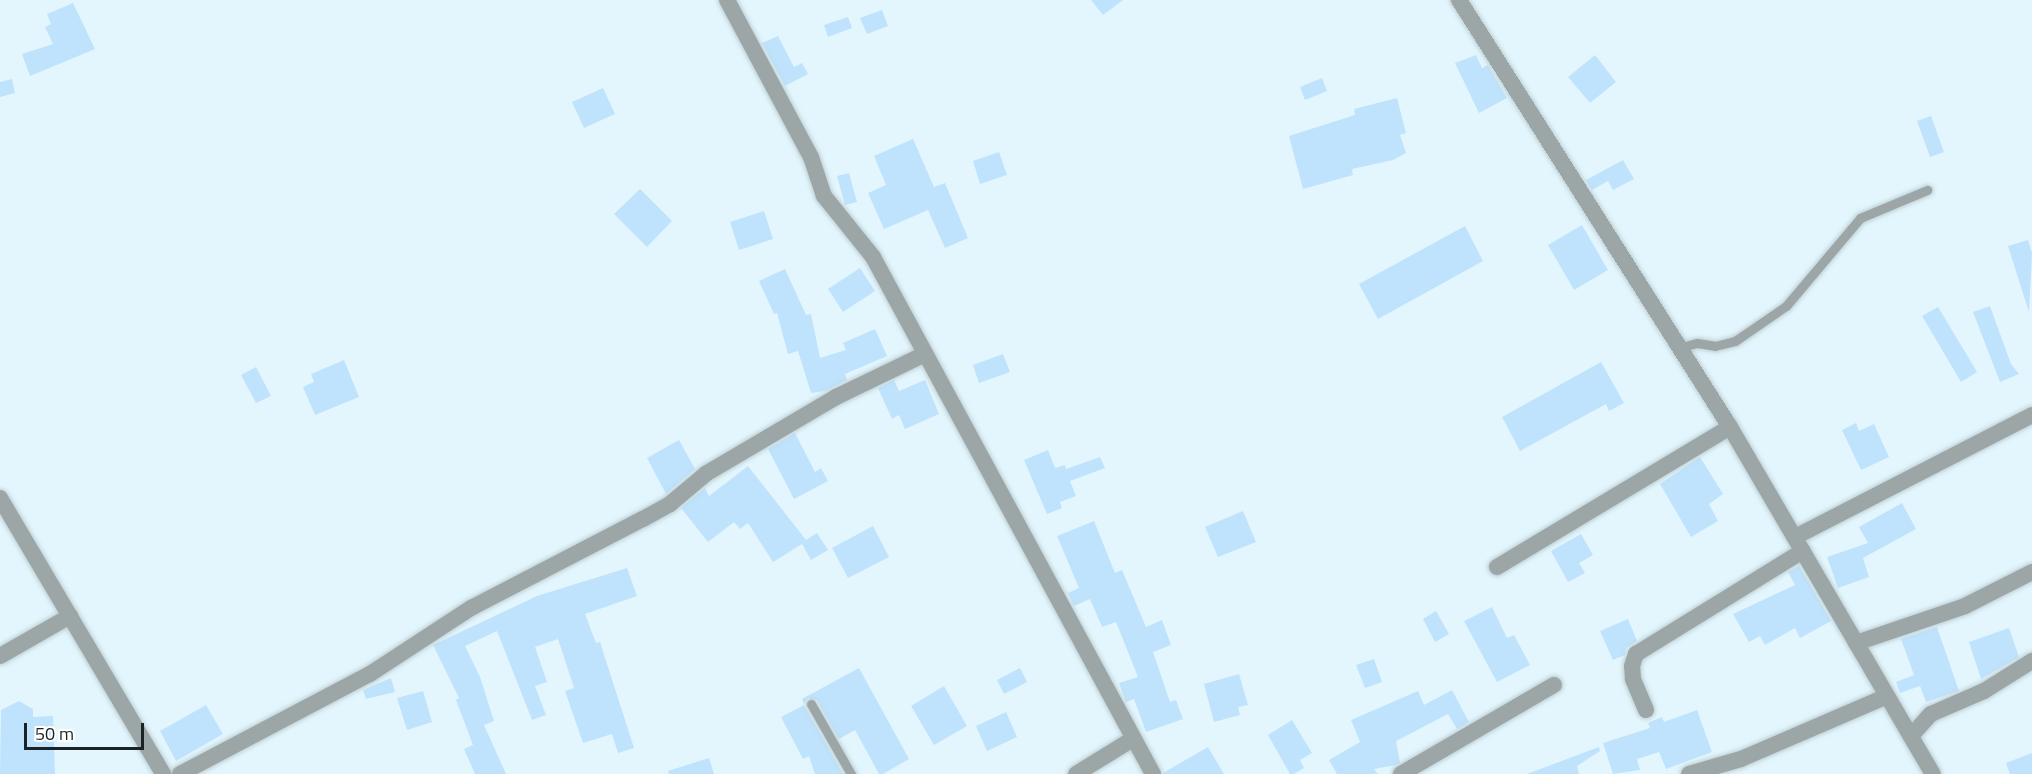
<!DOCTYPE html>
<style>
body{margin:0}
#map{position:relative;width:2032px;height:774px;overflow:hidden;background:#e3f6fd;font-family:"Titillium Web",sans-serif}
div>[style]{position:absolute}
.building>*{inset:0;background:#bfe3fc}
.roads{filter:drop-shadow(0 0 2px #bfd0d6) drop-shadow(0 0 2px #bfd0d6)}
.service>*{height:9px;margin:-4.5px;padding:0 4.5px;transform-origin:4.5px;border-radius:4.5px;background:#9da6a6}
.minor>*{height:16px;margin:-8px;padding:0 8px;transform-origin:8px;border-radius:8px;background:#9da6a6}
span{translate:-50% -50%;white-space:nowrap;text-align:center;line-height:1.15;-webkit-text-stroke:5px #fff;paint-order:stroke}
.scale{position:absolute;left:24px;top:723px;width:120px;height:27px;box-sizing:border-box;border:3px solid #1b2225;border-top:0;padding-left:8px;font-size:18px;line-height:21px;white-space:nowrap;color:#1b2225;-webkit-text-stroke:4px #fff;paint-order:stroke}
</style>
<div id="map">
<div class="building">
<div style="clip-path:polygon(1091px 0,1123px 0,1103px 15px)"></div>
<div style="clip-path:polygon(73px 3px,95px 49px,30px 76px,22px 54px,53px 44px,45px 27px,51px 24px,47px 14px)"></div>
<div style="clip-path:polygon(882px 10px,888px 26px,867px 34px,860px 18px)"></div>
<div style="clip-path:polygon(848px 17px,852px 28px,828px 37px,824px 25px)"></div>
<div style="clip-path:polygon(778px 36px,794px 67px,802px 63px,808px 74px,785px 86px,762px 43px)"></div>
<div style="clip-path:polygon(1476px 55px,1482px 68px,1488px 65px,1507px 98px,1479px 113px,1455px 63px)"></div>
<div style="clip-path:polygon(1595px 55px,1616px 82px,1590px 103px,1568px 77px)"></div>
<div style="clip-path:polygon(1322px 78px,1327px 91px,1305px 100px,1300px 87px)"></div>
<div style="clip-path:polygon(12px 79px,15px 93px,0 97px,0 82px)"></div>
<div style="clip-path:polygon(603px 88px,615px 114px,584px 128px,572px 102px)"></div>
<div style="clip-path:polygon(1397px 98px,1406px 133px,1400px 135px,1406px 153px,1393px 160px,1352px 169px,1353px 175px,1303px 189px,1289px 136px,1355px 115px,1354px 109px)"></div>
<div style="clip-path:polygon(1931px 116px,1944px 152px,1930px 157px,1917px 121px)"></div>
<div style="clip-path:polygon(913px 139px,934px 187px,945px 183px,968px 238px,945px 248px,928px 210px,884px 229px,868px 193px,886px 185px,874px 156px)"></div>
<div style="clip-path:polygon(999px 152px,1007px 175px,980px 184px,973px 161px)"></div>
<div style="clip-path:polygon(1623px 160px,1634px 179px,1613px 190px,1608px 181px,1592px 190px,1586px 180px)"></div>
<div style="clip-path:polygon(849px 173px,857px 202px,845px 205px,837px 176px)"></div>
<div style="clip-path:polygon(640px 189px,672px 221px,647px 247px,614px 214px)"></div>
<div style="clip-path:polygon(764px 211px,773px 239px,739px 250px,730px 222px)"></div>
<div style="clip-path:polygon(1582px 225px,1608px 270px,1574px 290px,1548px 245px)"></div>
<div style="clip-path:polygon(1465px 226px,1483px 261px,1378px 319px,1359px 284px)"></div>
<div style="clip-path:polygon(2028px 240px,2032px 253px,2029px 312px,2008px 246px)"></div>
<div style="clip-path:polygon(860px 268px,875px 291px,843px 312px,828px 289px)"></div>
<div style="clip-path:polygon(785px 269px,806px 315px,811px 314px,820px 358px,846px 350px,843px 343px,875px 329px,887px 356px,845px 374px,847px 380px,825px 391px,811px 393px,798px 351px,788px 354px,777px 313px,774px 314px,759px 281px)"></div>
<div style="clip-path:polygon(1990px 306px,2011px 364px,2019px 374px,2000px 382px,1973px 312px)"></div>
<div style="clip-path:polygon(1938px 307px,1977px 372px,1961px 382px,1922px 316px)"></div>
<div style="clip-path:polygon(1003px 354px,1010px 372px,979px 383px,973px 365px)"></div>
<div style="clip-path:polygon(344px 360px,359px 397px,315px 415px,303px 387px,314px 382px,311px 374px)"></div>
<div style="clip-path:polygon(1601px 362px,1624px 403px,1609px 411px,1606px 404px,1520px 451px,1502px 417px)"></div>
<div style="clip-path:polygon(256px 367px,271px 396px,256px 403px,241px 375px)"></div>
<div style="clip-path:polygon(894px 380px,899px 391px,925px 380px,939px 414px,905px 429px,899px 415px,892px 419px,878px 388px)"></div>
<div style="clip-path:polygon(1856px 423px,1859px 431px,1874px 424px,1889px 457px,1861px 470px,1842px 430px)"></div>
<div style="clip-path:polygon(795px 433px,815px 472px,821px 468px,828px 481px,794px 499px,768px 449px)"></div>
<div style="clip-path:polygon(679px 440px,695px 469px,666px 494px,647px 458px)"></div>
<div style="clip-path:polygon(1048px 450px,1055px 468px,1065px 465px,1066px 469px,1100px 457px,1105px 468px,1070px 481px,1076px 496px,1060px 502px,1062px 508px,1047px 514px,1024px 460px)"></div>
<div style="clip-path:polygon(1700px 457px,1723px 494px,1709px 504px,1718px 521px,1691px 537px,1660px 484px)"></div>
<div style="clip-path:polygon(748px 466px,806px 540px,817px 533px,828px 550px,811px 560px,802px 544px,773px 562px,748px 523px,740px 529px,734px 522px,708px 542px,681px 508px,705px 488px,709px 496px)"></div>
<div style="clip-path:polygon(1902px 503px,1916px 529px,1863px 558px,1869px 577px,1838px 588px,1827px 557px,1868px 543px,1859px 527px)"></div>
<div style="clip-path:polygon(1243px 511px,1256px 542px,1218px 557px,1205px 527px)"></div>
<div style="clip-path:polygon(1094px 521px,1115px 573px,1122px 570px,1146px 627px,1162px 620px,1171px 645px,1153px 652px,1170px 702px,1176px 700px,1183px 719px,1146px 732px,1134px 699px,1126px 702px,1119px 683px,1138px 677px,1116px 622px,1102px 627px,1090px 599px,1074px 606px,1068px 593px,1079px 588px,1057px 536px)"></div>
<div style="clip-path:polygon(873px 526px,889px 557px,848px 578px,832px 548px)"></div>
<div style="clip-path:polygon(1581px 534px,1593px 555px,1579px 563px,1585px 573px,1568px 582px,1551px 551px)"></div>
<div style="clip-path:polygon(1799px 566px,1831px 621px,1800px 638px,1795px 628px,1765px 645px,1760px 636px,1749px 642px,1733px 614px,1795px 585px,1788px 572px)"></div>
<div style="clip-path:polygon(627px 568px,637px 596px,585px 614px,596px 643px,600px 642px,634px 748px,618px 753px,612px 734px,583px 743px,565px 691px,574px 688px,558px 639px,535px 647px,547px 682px,535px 686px,546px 715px,532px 720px,497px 631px,465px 646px,480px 677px,494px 721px,484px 725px,506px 774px,475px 774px,464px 749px,473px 745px,456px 700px,459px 698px,433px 645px,537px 596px)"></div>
<div style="clip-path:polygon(1492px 607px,1507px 638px,1514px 635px,1530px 665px,1497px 682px,1464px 621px)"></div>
<div style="clip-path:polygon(1436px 611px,1449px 634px,1435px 642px,1423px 619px)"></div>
<div style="clip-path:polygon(1628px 619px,1637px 641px,1626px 648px,1625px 655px,1613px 660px,1600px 631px)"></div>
<div style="clip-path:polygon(1937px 627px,1959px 691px,1926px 702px,1920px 686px,1900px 693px,1896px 682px,1914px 675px,1901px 639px)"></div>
<div style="clip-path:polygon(2009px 628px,2019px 657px,1981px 679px,1969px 642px)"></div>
<div style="clip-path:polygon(1374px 659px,1382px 682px,1365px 688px,1356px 665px)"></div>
<div style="clip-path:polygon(859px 668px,909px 759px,883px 774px,879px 774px,855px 730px,839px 739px,817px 700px,808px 698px,804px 704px,802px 699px)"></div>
<div style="clip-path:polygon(1020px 668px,1027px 682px,1004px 694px,997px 680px)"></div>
<div style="clip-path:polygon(1239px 674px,1248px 705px,1238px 707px,1240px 715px,1214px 722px,1204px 684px)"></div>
<div style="clip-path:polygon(391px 678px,395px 692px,366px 699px,363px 690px)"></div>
<div style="clip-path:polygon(944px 686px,967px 726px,934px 745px,911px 706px)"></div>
<div style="clip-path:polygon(1452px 690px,1469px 722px,1457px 729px,1448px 714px,1396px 741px,1400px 763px,1396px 765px,1374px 769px,1378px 774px,1337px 774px,1329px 760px,1360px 742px,1351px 720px,1418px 691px,1424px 705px)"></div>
<div style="clip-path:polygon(423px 691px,432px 722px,407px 730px,397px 698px)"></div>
<div style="clip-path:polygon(19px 701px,33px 709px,33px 717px,53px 716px,55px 774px,0 774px,1px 710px)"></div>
<div style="clip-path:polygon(206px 705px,223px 734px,176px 761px,160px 731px)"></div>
<div style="clip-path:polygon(804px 705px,805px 707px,843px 774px,815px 774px,809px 756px,803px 759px,781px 717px)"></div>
<div style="clip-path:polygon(1697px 710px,1712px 752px,1666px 769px,1659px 752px,1637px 759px,1640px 770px,1613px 774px,1603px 743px,1650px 728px,1648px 723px,1662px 717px,1664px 722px)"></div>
<div style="clip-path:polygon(1006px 712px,1017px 737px,987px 751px,976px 726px)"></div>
<div style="clip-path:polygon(1292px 720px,1312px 753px,1300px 760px,1304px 768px,1294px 774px,1290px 774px,1268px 735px)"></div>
<div style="clip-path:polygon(1208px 747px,1224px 774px,1163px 774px,1163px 773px)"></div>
<div style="clip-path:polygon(1599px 747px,1600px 751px,1577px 766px,1579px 774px,1527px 774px)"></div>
<div style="clip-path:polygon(2032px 753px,2032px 774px,2010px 774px,2006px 763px)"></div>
<div style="clip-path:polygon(709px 758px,714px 774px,669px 774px,668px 771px)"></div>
</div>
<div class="roads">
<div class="service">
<div style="left:1681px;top:347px;width:16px;rotate:-14deg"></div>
<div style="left:1697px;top:343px;width:18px;rotate:9deg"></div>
<div style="left:1715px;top:346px;width:21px;rotate:-14deg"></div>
<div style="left:1735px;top:341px;width:62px;rotate:-34.5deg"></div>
<div style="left:1786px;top:306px;width:115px;rotate:-49.9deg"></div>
<div style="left:1860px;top:218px;width:73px;rotate:-22.7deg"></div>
<div style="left:811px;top:704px;width:81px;rotate:60.3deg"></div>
</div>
<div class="minor">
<div style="left:727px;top:0;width:178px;rotate:61.9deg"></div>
<div style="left:811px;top:157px;width:41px;rotate:71.6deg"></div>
<div style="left:824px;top:196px;width:78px;rotate:51.2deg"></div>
<div style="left:873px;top:257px;width:588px;rotate:61.56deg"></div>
<div style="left:1459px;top:0;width:506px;rotate:57.6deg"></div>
<div style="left:1730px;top:427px;width:402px;rotate:59.7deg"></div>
<div style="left:0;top:498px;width:321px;rotate:59.4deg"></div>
<div style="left:1795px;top:537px;width:267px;rotate:-27.2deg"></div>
<div style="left:1497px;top:567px;width:272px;rotate:-31deg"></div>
<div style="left:1856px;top:643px;width:115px;rotate:-18.7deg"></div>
<div style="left:1965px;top:606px;width:75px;rotate:-26.9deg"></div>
<div style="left:0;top:656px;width:81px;rotate:-29.7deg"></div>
<div style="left:1646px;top:710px;width:34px;rotate:-113deg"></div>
<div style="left:1633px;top:679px;width:13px;rotate:-94deg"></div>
<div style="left:1632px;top:666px;width:13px;rotate:-72deg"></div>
<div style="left:1636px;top:654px;width:196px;rotate:-31.7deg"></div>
<div style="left:1911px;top:736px;width:30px;rotate:-48deg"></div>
<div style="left:1931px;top:714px;width:58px;rotate:-23.5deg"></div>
<div style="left:1984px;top:691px;width:57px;rotate:-32deg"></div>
<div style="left:180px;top:774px;width:215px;rotate:-27.8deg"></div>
<div style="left:370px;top:674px;width:121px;rotate:-33.2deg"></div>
<div style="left:471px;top:608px;width:194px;rotate:-27.4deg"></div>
<div style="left:643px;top:519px;width:31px;rotate:-29deg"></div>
<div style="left:670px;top:504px;width:48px;rotate:-40deg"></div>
<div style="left:707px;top:473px;width:150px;rotate:-30.5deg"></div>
<div style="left:836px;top:397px;width:99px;rotate:-25.8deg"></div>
<div style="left:1076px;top:774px;width:65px;rotate:-31.7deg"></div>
<div style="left:1401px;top:774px;width:177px;rotate:-30.2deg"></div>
<div style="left:1689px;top:774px;width:54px;rotate:-16.1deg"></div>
<div style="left:1741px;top:759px;width:159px;rotate:-23.3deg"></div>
</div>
</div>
<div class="scale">50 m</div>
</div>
